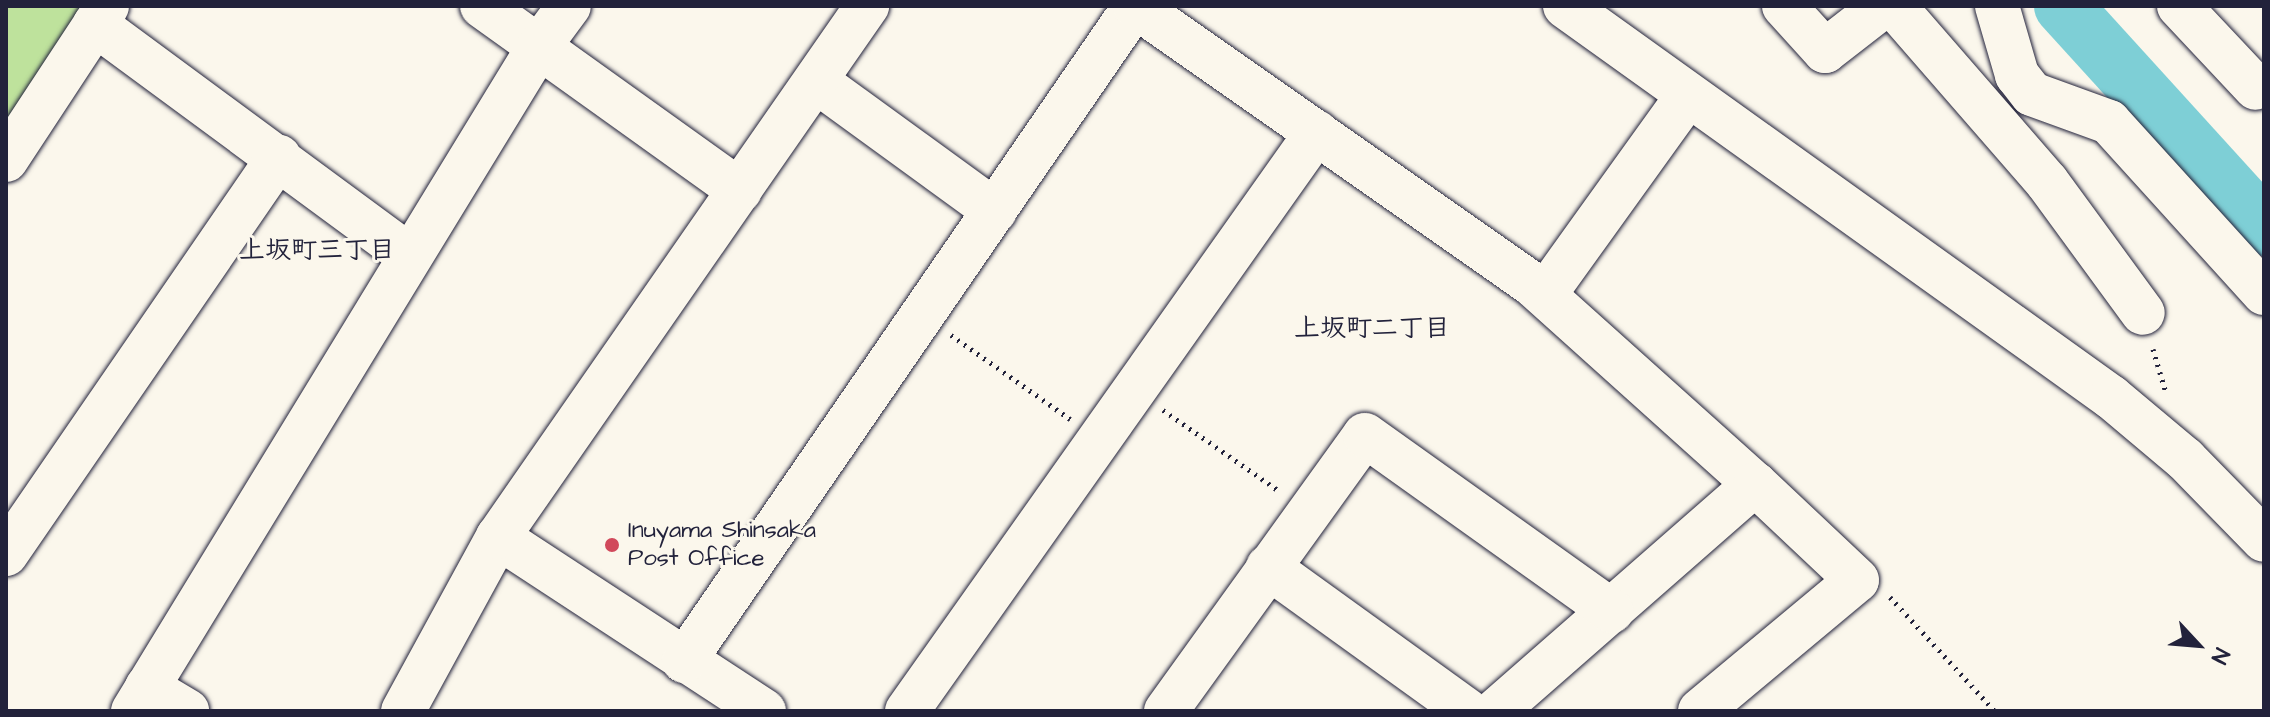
<!DOCTYPE html>
<meta charset="utf-8">
<style>
body{margin:0}
#map{position:relative;width:2270px;height:717px;overflow:hidden;background:#fbf7ec;font-family:"Architects Daughter","Klee One",sans-serif}
div>[style]{position:absolute}
.green>*{inset:0;background:#bee29c}
.river>*{height:58px;margin:-29px;padding:0 29px;transform-origin:29px;border-radius:29px;background:#7ecfd6}
.path>*{height:5px;margin-top:-2.5px;transform-origin:0;background:repeating-linear-gradient(90deg,#22223b 0 2px,transparent 0 8px)}
.roads{filter:drop-shadow(0 0 2px #22223b) drop-shadow(0 0 2px #22223b)}
.minor>*{height:44px;margin:-22px;padding:0 22px;transform-origin:22px;border-radius:22px;background:#fbf7ec}
.dots>*{width:22px;height:22px;translate:-50% -50%;box-sizing:border-box;border:4px solid #fbf7ec;border-radius:50%}
span{translate:-50% -50%;white-space:nowrap;text-align:center;line-height:1.15;-webkit-text-stroke:6px #fbf7ec;paint-order:stroke}
.poi-label{font-size:24px;color:#22223b}
.left{translate:0 -50%;text-align:left}
.neighbourhood-label{font-size:26px;color:#22223b;font-weight:700}
.frame{position:absolute;inset:0;border:8px solid #22223b;pointer-events:none}
.north{position:absolute;left:2158px;top:605px;width:80px;height:80px;-webkit-text-stroke:6px #fbf7ec;paint-order:stroke;rotate:116deg;font-size:22px;font-weight:700;line-height:32px;text-align:center;color:#22223b}
.north::after{content:'';display:block;margin:auto;width:28px;height:36px;background:#22223b;clip-path:polygon(50% 0,100% 100%,50% 72%,0 100%)}
</style>
<div id="map">
<div class="green">
<div style="clip-path:polygon(6px 6px,107px 6px,6px 160px)"></div>
</div>
<div class="river">
<div style="left:2063px;top:6px;width:299px;rotate:47.7deg"></div>
</div>
<div class="path">
<div style="left:951px;top:335px;width:146px;rotate:35.2deg"></div>
<div style="left:2153px;top:349px;width:46px;rotate:73.5deg"></div>
<div style="left:1163px;top:410px;width:141px;rotate:34.9deg"></div>
<div style="left:1890px;top:597px;width:155px;rotate:47.4deg"></div>
</div>
<div class="roads">
<div class="minor">
<div style="left:482px;top:6px;width:317px;rotate:35.6deg"></div>
<div style="left:1565px;top:6px;width:672px;rotate:35.61deg"></div>
<div style="left:2111px;top:397px;width:97px;rotate:40deg"></div>
<div style="left:2185px;top:459px;width:113px;rotate:45.7deg"></div>
<div style="left:1784px;top:6px;width:61px;rotate:47.7deg"></div>
<div style="left:1825px;top:51px;width:73px;rotate:-37.8deg"></div>
<div style="left:1894px;top:6px;width:233px;rotate:49deg"></div>
<div style="left:2047px;top:182px;width:162px;rotate:53.8deg"></div>
<div style="left:1997px;top:6px;width:72px;rotate:73.8deg"></div>
<div style="left:2017px;top:75px;width:24px;rotate:52deg"></div>
<div style="left:2032px;top:94px;width:82px;rotate:20deg"></div>
<div style="left:2109px;top:122px;width:231px;rotate:47.8deg"></div>
<div style="left:2179px;top:6px;width:112px;rotate:46.8deg"></div>
<div style="left:95px;top:24px;width:391px;rotate:36.4deg"></div>
<div style="left:816px;top:81px;width:221px;rotate:36deg"></div>
<div style="left:6px;top:160px;width:184px;rotate:-56.7deg"></div>
<div style="left:1545px;top:294px;width:245px;rotate:-54.3deg"></div>
<div style="left:498px;top:537px;width:318px;rotate:33.2deg"></div>
<div style="left:6px;top:554px;width:482px;rotate:-55.5deg"></div>
<div style="left:1268px;top:567px;width:246px;rotate:35.8deg"></div>
<div style="left:684px;top:661px;width:795px;rotate:-55.45deg"></div>
<div style="left:1135px;top:6px;width:486px;rotate:35deg"></div>
<div style="left:1533px;top:285px;width:298px;rotate:41.9deg"></div>
<div style="left:1755px;top:484px;width:344px;rotate:138.8deg"></div>
<div style="left:147px;top:687px;width:47px;rotate:31deg"></div>
<div style="left:133px;top:711px;width:777px;rotate:-58.58deg"></div>
<div style="left:538px;top:48px;width:52px;rotate:-53.6deg"></div>
<div style="left:403px;top:711px;width:198px;rotate:-61.4deg"></div>
<div style="left:498px;top:537px;width:647px;rotate:-55.2deg"></div>
<div style="left:907px;top:711px;width:709px;rotate:-54.7deg"></div>
<div style="left:1166px;top:711px;width:340px;rotate:-54.2deg"></div>
<div style="left:1365px;top:435px;width:303px;rotate:35.5deg"></div>
<div style="left:1700px;top:711px;width:204px;rotate:-39.8deg"></div>
<div style="left:1857px;top:580px;width:140px;rotate:-136.7deg"></div>
</div>
</div>
<div class="dots">
<div style="left:612px;top:545px;background:#d1495b"></div>
</div>
<div class="poi-label">
<span class="left" style="left:628px;top:545px">Inuyama Shinsaka<br>Post Office</span>
</div>
<div class="neighbourhood-label">
<span style="left:317px;top:251px">上坂町三丁目</span>
<span style="left:1372px;top:329px">上坂町二丁目</span>
</div>
<div class="frame"></div>
<div class="north">N</div>
</div>
